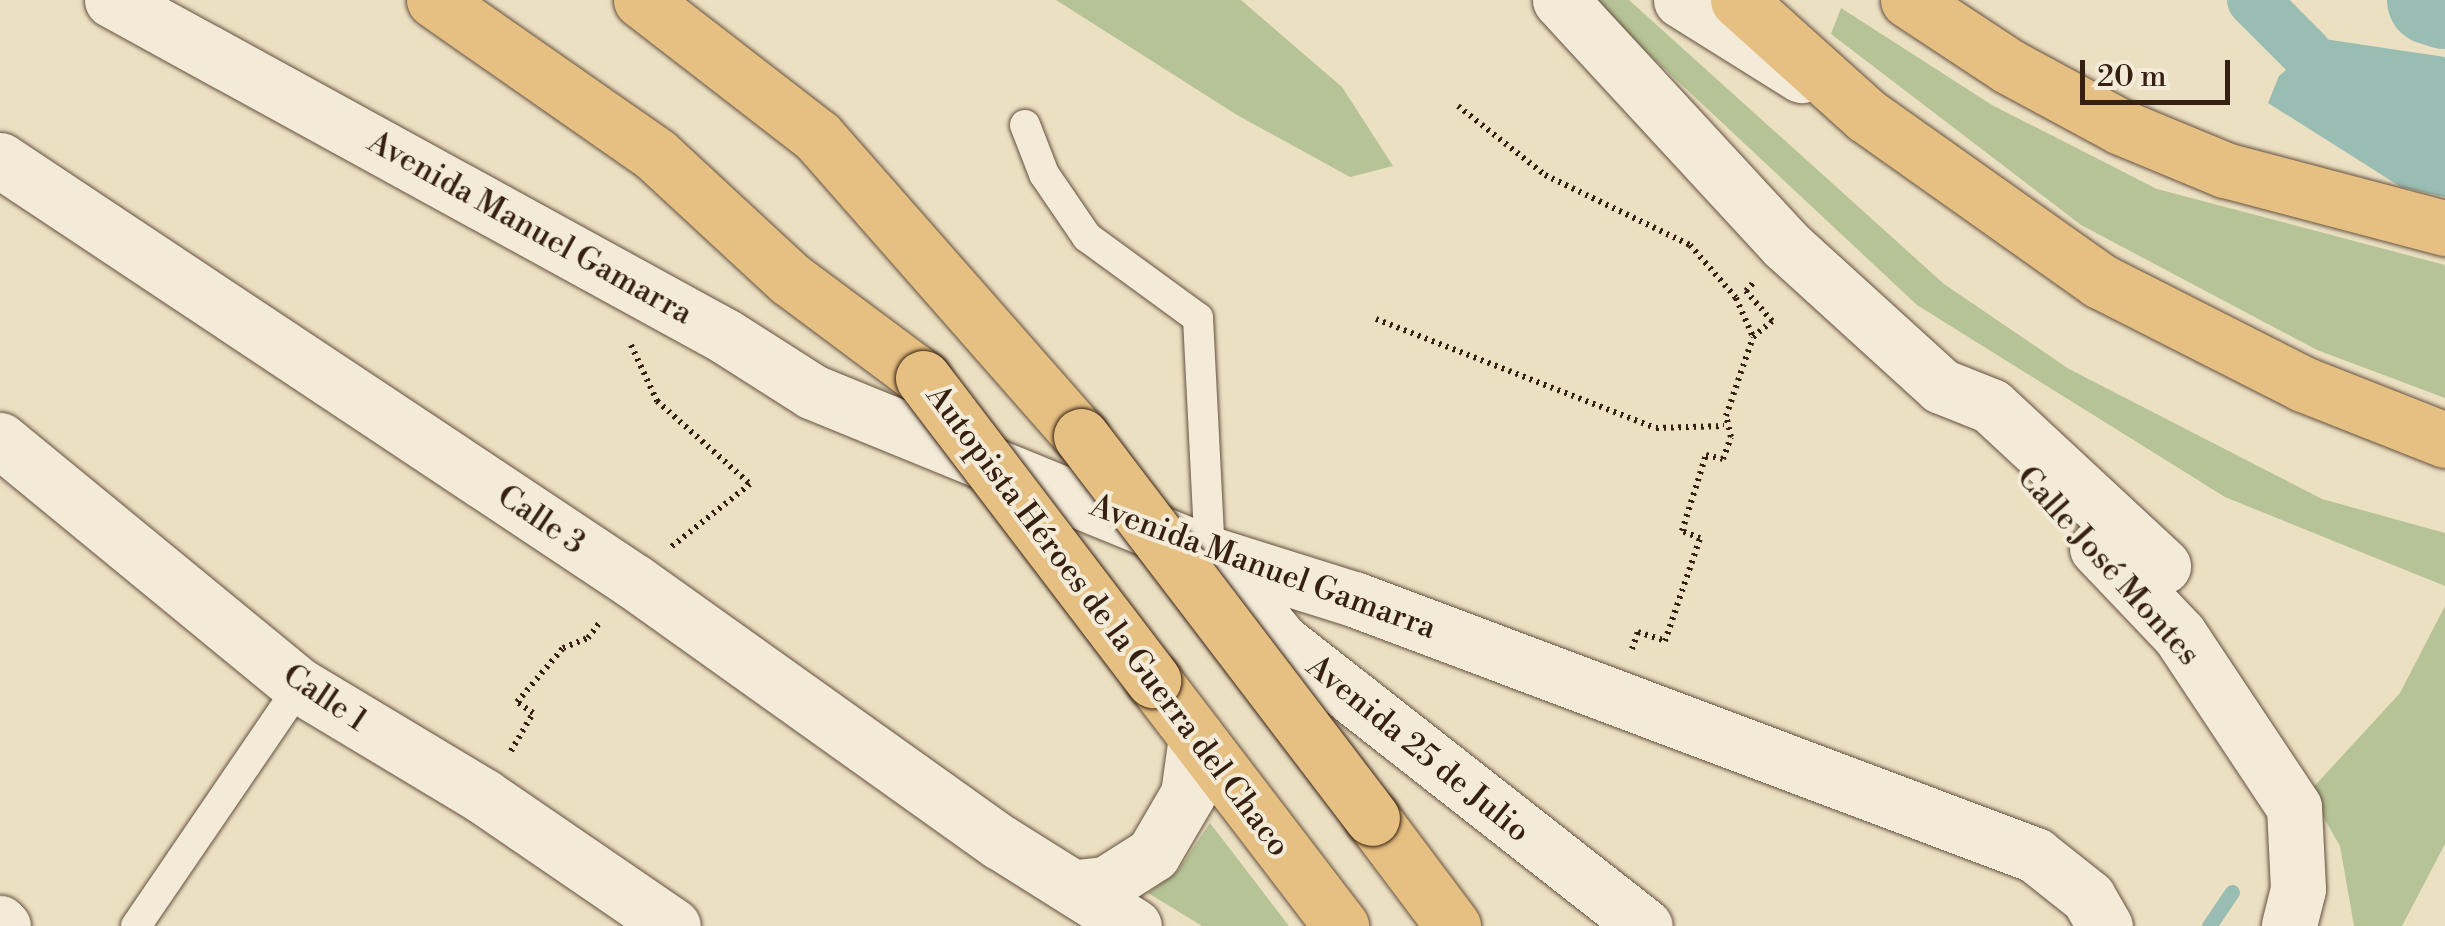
<!DOCTYPE html>
<meta charset="utf-8">
<style>
body{margin:0}
#map{position:relative;width:2445px;height:926px;overflow:hidden;background:#ece0c3;font-family:"Libre Bodoni",serif}
div>[style]{position:absolute}
.green>*{inset:0;background:#b5c396}
.water>*{inset:0;background:#99bdb3}
.stream>*{height:15px;margin:-7.5px;padding:0 7.5px;transform-origin:7.5px;border-radius:7.5px;background:#99bdb3}
.canal>*{height:52px;margin:-26px;padding:0 26px;transform-origin:26px;border-radius:26px;background:#99bdb3}
.river>*{height:90px;margin:-45px;padding:0 45px;transform-origin:45px;border-radius:45px;background:#99bdb3}
.path>*{height:6px;margin-top:-3px;transform-origin:0;background:repeating-linear-gradient(90deg,#362011 0 2.5px,transparent 0 7.5px)}
.roads{filter:drop-shadow(0 0 2px #64503e) drop-shadow(0 0 2px #64503e)}
.lane>*{height:30px;margin:-15px;padding:0 15px;transform-origin:15px;border-radius:15px;background:#f3ebd8}
.street>*{height:55px;margin:-27.5px;padding:0 27.5px;transform-origin:27.5px;border-radius:27.5px;background:#f3ebd8}
.secondary>*{height:55px;margin:-27.5px;padding:0 27.5px;transform-origin:27.5px;border-radius:27.5px;background:#f3ebd8}
.highway>*{height:55px;margin:-27.5px;padding:0 27.5px;transform-origin:27.5px;border-radius:27.5px;background:#e6c082}
.bridges{filter:drop-shadow(0 0 2px #362011) drop-shadow(0 0 2px #362011)}
.highway-bridge>*{height:55px;margin:-27.5px;padding:0 27.5px;transform-origin:27.5px;border-radius:27.5px;background:#e6c082}
span{translate:-50% -50%;white-space:nowrap;text-align:center;line-height:1.15;-webkit-text-stroke:8px #f3ebd8;paint-order:stroke}
.street-label{font-size:32px;color:#362011}
.scale{position:absolute;left:2080px;top:60px;width:150px;height:45px;box-sizing:border-box;border:5px solid #362011;border-top:0;padding-left:12px;font-size:30px;line-height:35px;white-space:nowrap;color:#362011;-webkit-text-stroke:8px #f3ebd8;paint-order:stroke}
</style>
<div id="map">
<div class="green">
<div style="clip-path:polygon(1056px 0,1241px 0,1342px 87px,1393px 166px,1350px 177px,1237px 115px)"></div>
<div style="clip-path:polygon(1591px 0,1629px 0,1944px 284px,2069px 369px,2322px 499px,2445px 533px,2445px 586px,2225px 497px,1917px 305px)"></div>
<div style="clip-path:polygon(1841px 8px,1992px 105px,2157px 189px,2445px 265px,2445px 398px,2317px 350px,2081px 225px,1831px 34px)"></div>
<div style="clip-path:polygon(2445px 606px,2445px 844px,2402px 926px,2354px 926px,2340px 846px,2309px 792px,2400px 693px)"></div>
<div style="clip-path:polygon(1210px 823px,1289px 926px,1202px 926px,1148px 893px,1177px 872px)"></div>
</div>
<div class="water">
<div style="clip-path:polygon(2324px 39px,2445px 57px,2445px 197px,2401px 187px,2268px 103px,2279px 76px)"></div>
</div>
<div class="stream">
<div style="left:2209px;top:926px;width:41px;rotate:-55.9deg"></div>
</div>
<div class="canal">
<div style="left:2253px;top:0;width:75px;rotate:45deg"></div>
</div>
<div class="river">
<div style="left:2432px;top:0;width:14px;rotate:17deg"></div>
</div>
<div class="path">
<div style="left:1458px;top:106px;width:111px;rotate:38.4deg"></div>
<div style="left:1545px;top:175px;width:161px;rotate:25.8deg"></div>
<div style="left:1690px;top:245px;width:70px;rotate:49deg"></div>
<div style="left:1736px;top:298px;width:43px;rotate:66.4deg"></div>
<div style="left:1376px;top:319px;width:300px;rotate:21.3deg"></div>
<div style="left:1656px;top:428px;width:68px;rotate:-1.7deg"></div>
<div style="left:631px;top:345px;width:62px;rotate:65.1deg"></div>
<div style="left:657px;top:401px;width:125px;rotate:41.7deg"></div>
<div style="left:750px;top:484px;width:101px;rotate:141.4deg"></div>
<div style="left:1632px;top:649px;width:18px;rotate:-71deg"></div>
<div style="left:1638px;top:632px;width:28px;rotate:18deg"></div>
<div style="left:1665px;top:641px;width:109px;rotate:-71.2deg"></div>
<div style="left:1700px;top:538px;width:19px;rotate:-159deg"></div>
<div style="left:1682px;top:531px;width:80px;rotate:-72.5deg"></div>
<div style="left:1706px;top:455px;width:17px;rotate:13deg"></div>
<div style="left:1723px;top:459px;width:23px;rotate:-70deg"></div>
<div style="left:1731px;top:437px;width:22px;rotate:-103deg"></div>
<div style="left:1726px;top:416px;width:83px;rotate:-71.1deg"></div>
<div style="left:1753px;top:337px;width:25px;rotate:-40deg"></div>
<div style="left:1772px;top:321px;width:40px;rotate:-131deg"></div>
<div style="left:1746px;top:291px;width:11px;rotate:-49deg"></div>
<div style="left:511px;top:751px;width:44px;rotate:-59.9deg"></div>
<div style="left:533px;top:713px;width:19px;rotate:-145deg"></div>
<div style="left:517px;top:702px;width:71px;rotate:-49.6deg"></div>
<div style="left:563px;top:648px;width:27px;rotate:-22deg"></div>
<div style="left:588px;top:638px;width:20px;rotate:-53deg"></div>
</div>
<div class="roads">
<div class="lane">
<div style="left:1025px;top:125px;width:53px;rotate:68.8deg"></div>
<div style="left:1044px;top:174px;width:76px;rotate:55.7deg"></div>
<div style="left:1087px;top:237px;width:137px;rotate:36.1deg"></div>
<div style="left:1198px;top:318px;width:236px;rotate:87.1deg"></div>
<div style="left:136px;top:926px;width:291px;rotate:-55.7deg"></div>
</div>
<div class="street">
<div style="left:1560px;top:0;width:332px;rotate:47.3deg"></div>
<div style="left:1785px;top:244px;width:211px;rotate:42.3deg"></div>
<div style="left:1941px;top:386px;width:54px;rotate:21.8deg"></div>
<div style="left:1991px;top:406px;width:235px;rotate:42.9deg"></div>
<div style="left:0;top:440px;width:388px;rotate:39.4deg"></div>
<div style="left:300px;top:686px;width:214px;rotate:31deg"></div>
<div style="left:483px;top:796px;width:230px;rotate:34.4deg"></div>
<div style="left:2097px;top:548px;width:119px;rotate:46.4deg"></div>
<div style="left:2179px;top:634px;width:208px;rotate:56.4deg"></div>
<div style="left:2294px;top:807px;width:82px;rotate:87.2deg"></div>
<div style="left:2298px;top:889px;width:38px;rotate:104deg"></div>
<div style="left:1210px;top:554px;width:112px;rotate:50.8deg"></div>
<div style="left:1281px;top:641px;width:462px;rotate:38.1deg"></div>
<div style="left:0;top:923px;width:4px;rotate:45deg"></div>
</div>
<div class="secondary">
<div style="left:112px;top:0;width:699px;rotate:28.73deg"></div>
<div style="left:725px;top:336px;width:104px;rotate:32.5deg"></div>
<div style="left:813px;top:392px;width:429px;rotate:22.2deg"></div>
<div style="left:1210px;top:554px;width:151px;rotate:17.4deg"></div>
<div style="left:1354px;top:599px;width:728px;rotate:20.6deg"></div>
<div style="left:2035px;top:855px;width:68px;rotate:38.4deg"></div>
<div style="left:2088px;top:897px;width:34px;rotate:60deg"></div>
<div style="left:1681px;top:0;width:142px;rotate:32deg"></div>
<div style="left:0;top:160px;width:762px;rotate:33.61deg"></div>
<div style="left:635px;top:582px;width:448px;rotate:35.5deg"></div>
<div style="left:1000px;top:842px;width:158px;rotate:32.1deg"></div>
<div style="left:1077px;top:887px;width:29px;rotate:-6deg"></div>
<div style="left:1106px;top:884px;width:56px;rotate:-32.6deg"></div>
<div style="left:1153px;top:854px;width:69px;rotate:-59.7deg"></div>
<div style="left:1188px;top:794px;width:58px;rotate:-82deg"></div>
</div>
<div class="highway">
<div style="left:434px;top:0;width:271px;rotate:34.9deg"></div>
<div style="left:656px;top:155px;width:183px;rotate:42.8deg"></div>
<div style="left:790px;top:279px;width:166px;rotate:36.7deg"></div>
<div style="left:641px;top:0;width:224px;rotate:37.7deg"></div>
<div style="left:818px;top:137px;width:398px;rotate:48.7deg"></div>
<div style="left:1738px;top:0;width:173px;rotate:42deg"></div>
<div style="left:1867px;top:116px;width:286px;rotate:35.3deg"></div>
<div style="left:2100px;top:281px;width:228px;rotate:26.9deg"></div>
<div style="left:2303px;top:384px;width:153px;rotate:21.5deg"></div>
<div style="left:1908px;top:0;width:120px;rotate:33.4deg"></div>
<div style="left:2008px;top:66px;width:128px;rotate:28.4deg"></div>
<div style="left:2121px;top:127px;width:113px;rotate:22.5deg"></div>
<div style="left:2225px;top:170px;width:228px;rotate:14.8deg"></div>
<div style="left:1153px;top:680px;width:310px;rotate:52.6deg"></div>
<div style="left:1372px;top:818px;width:135px;rotate:53.1deg"></div>
</div>
</div>
<div class="bridges">
<div class="highway-bridge">
<div style="left:923px;top:378px;width:380px;rotate:52.7deg"></div>
<div style="left:1081px;top:436px;width:480px;rotate:52.7deg"></div>
</div>
</div>
<div class="street-label">
<span style="left:530px;top:228px;rotate:29deg">Avenida Manuel Gamarra</span>
<span style="left:541px;top:520px;rotate:34deg">Calle 3</span>
<span style="left:2108px;top:566px;rotate:48deg">Calle José Montes</span>
<span style="left:1263px;top:567px;rotate:20deg">Avenida Manuel Gamarra</span>
<span style="left:1108px;top:621px;rotate:53deg">Autopista Héroes de la Guerra del Chaco</span>
<span style="left:325px;top:698px;rotate:34deg">Calle 1</span>
<span style="left:1418px;top:749px;rotate:39deg">Avenida 25 de Julio</span>
</div>
<div class="scale">20 m</div>
</div>
